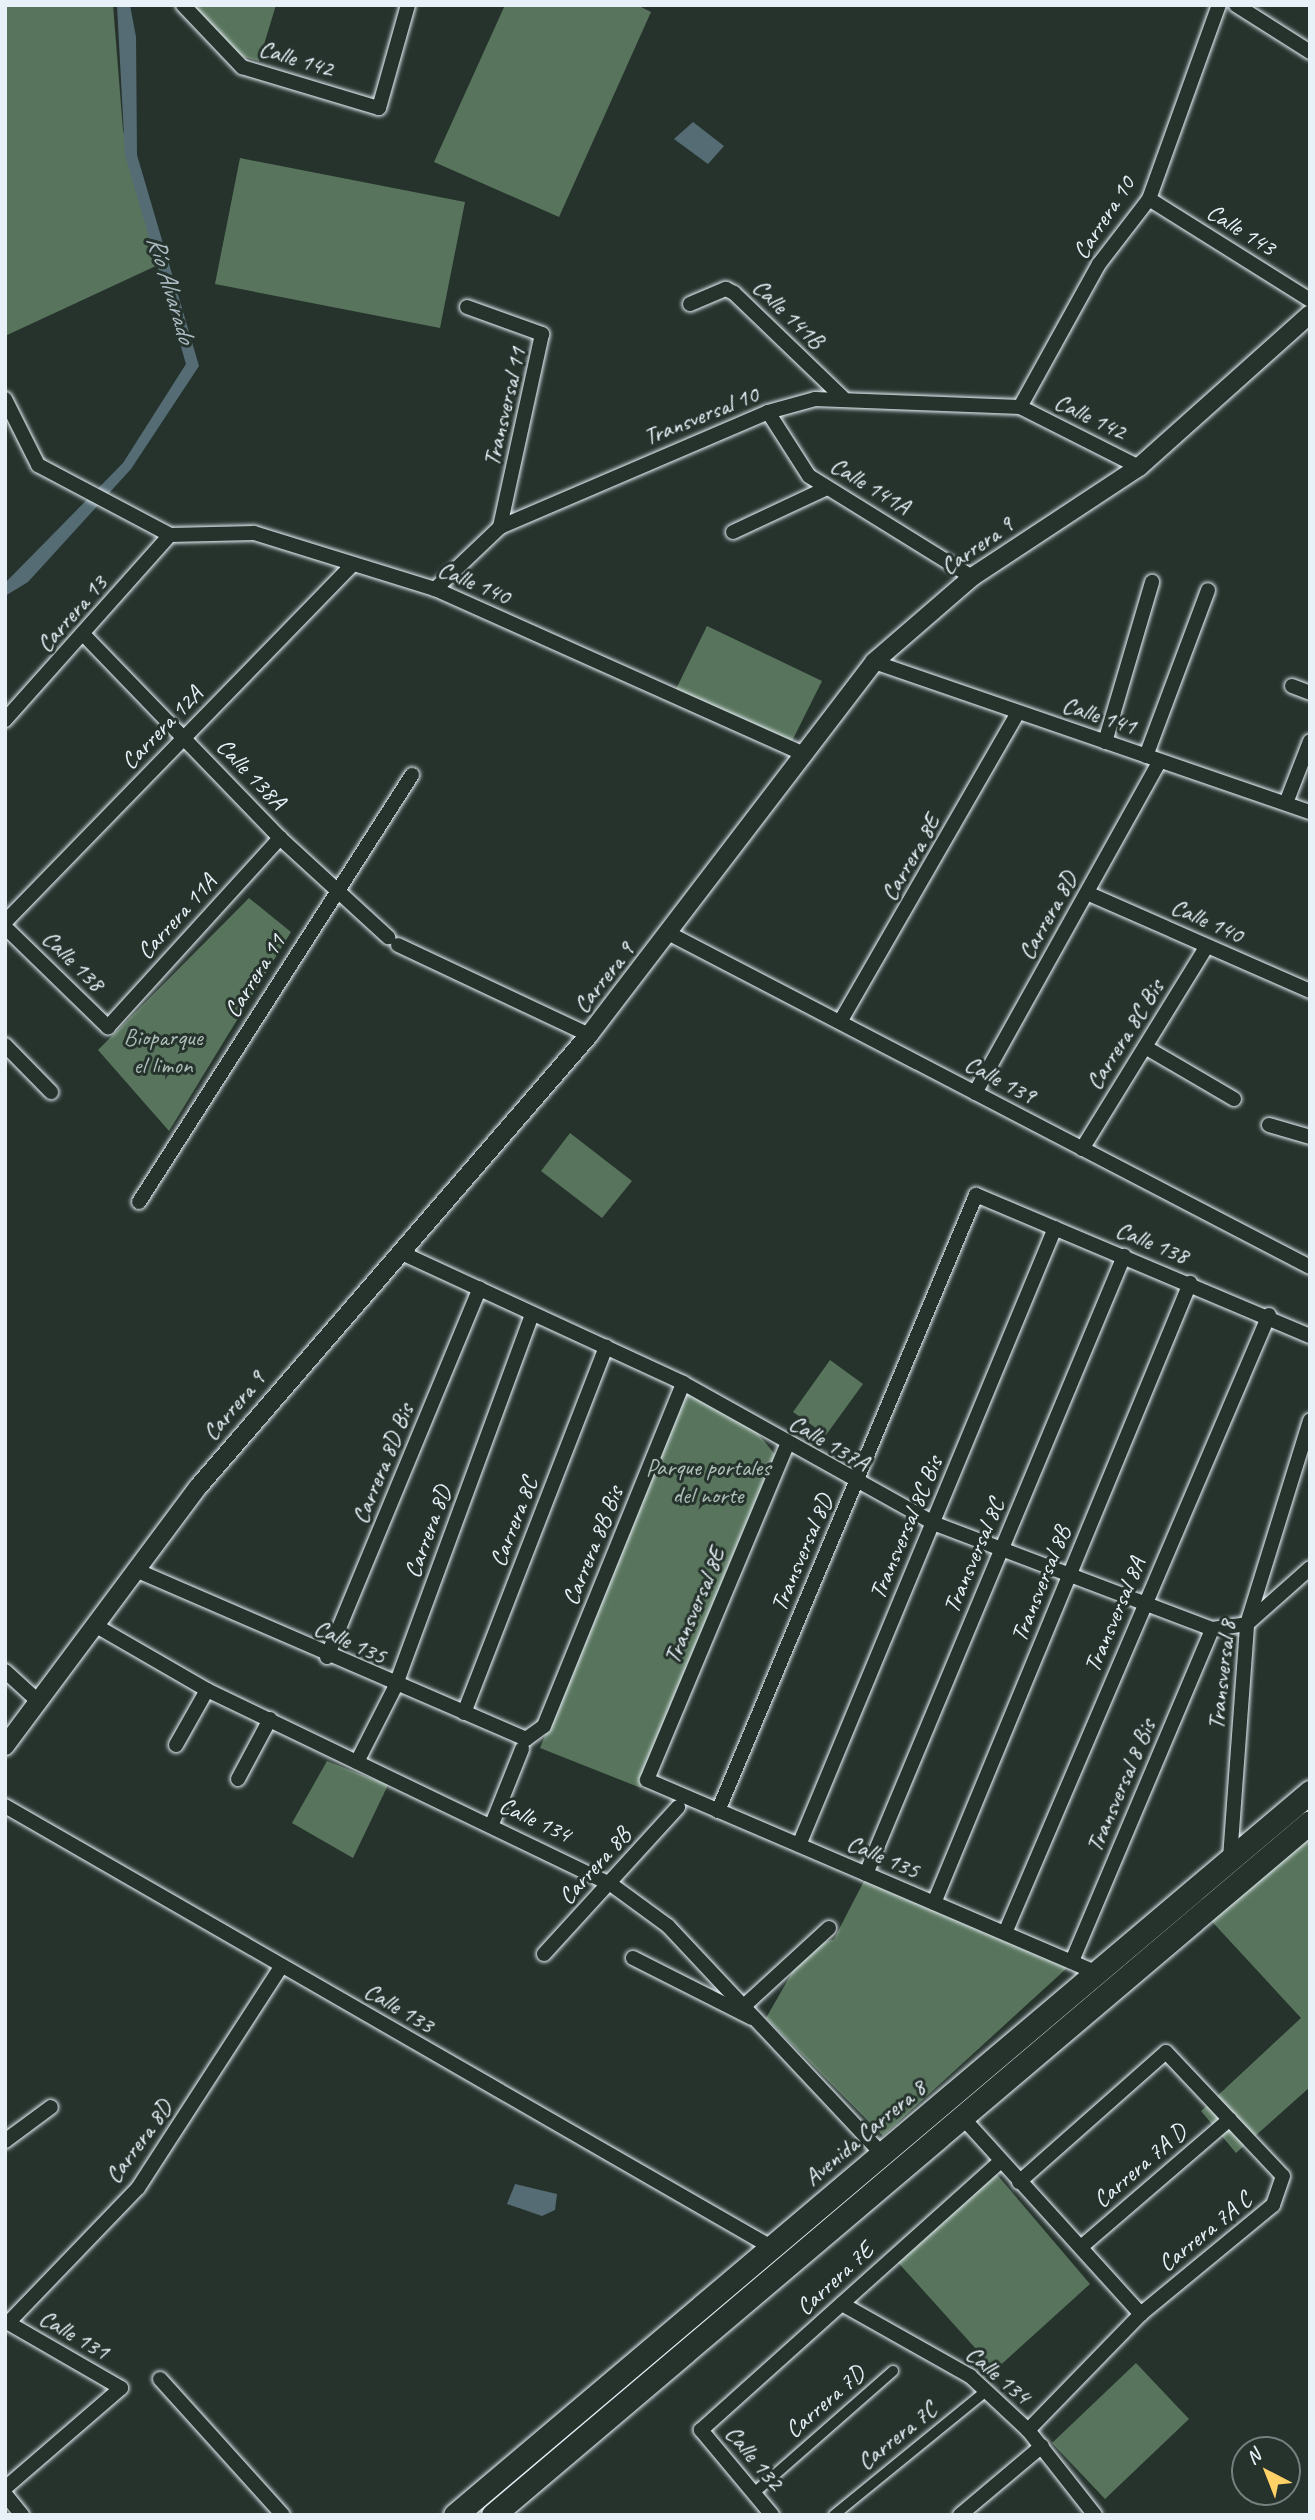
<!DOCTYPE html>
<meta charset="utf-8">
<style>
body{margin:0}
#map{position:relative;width:1315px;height:2520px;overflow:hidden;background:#26332d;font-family:Caveat,sans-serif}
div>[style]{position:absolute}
.green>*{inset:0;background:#58745c}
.water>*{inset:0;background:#556c74}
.roads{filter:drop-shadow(0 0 2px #e8f1f8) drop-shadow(0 0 2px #e8f1f8)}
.pedestrian>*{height:10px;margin:-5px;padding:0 5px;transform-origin:5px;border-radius:5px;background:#26332d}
.minor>*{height:14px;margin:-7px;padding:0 7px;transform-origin:7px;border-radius:7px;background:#26332d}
.tertiary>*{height:18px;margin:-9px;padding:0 9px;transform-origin:9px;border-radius:9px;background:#26332d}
.primary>*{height:23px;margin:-11.5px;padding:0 11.5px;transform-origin:11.5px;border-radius:11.5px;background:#26332d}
span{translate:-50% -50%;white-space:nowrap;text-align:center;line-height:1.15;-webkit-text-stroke:6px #26332d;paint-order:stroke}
.street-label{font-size:24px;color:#e8f1f8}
.park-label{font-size:24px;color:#aebfba}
.water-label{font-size:26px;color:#adbcc3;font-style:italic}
.frame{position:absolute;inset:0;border:7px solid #e8f1f8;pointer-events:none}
.north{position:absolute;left:1231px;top:2436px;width:70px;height:70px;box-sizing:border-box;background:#26332d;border:2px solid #747f7e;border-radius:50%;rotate:318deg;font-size:19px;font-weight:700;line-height:28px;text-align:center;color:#e8f1f8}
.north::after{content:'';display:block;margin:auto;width:24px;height:32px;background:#ffd166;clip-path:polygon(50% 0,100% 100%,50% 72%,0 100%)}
</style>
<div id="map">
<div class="green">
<div style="clip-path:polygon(5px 5px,113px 5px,123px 130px,158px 265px,5px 336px)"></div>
<div style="clip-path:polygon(191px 5px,276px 5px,259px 61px,233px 54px)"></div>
<div style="clip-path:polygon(505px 5px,637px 5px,651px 12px,559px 217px,434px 162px)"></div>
<div style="clip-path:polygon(240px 158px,465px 202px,440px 328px,215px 284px)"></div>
<div style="clip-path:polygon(707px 626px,822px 681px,791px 743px,676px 689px)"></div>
<div style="clip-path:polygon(249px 898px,291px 932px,169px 1131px,98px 1050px)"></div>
<div style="clip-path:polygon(570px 1133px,632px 1181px,602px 1218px,541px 1171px)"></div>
<div style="clip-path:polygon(830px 1360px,863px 1384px,826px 1435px,793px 1412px)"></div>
<div style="clip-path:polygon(687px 1387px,755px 1430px,778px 1458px,641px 1788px,540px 1748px)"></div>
<div style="clip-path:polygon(327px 1761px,388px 1785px,353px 1858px,292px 1823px)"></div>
<div style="clip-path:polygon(1310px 1822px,1310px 2087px,1236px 2153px,1201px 2111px,1301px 2018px,1204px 1913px)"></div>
<div style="clip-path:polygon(864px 1881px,1067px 1968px,883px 2136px,766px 2018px,805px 1950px,834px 1939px)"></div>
<div style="clip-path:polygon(994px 2171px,1090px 2284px,995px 2370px,894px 2258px)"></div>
<div style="clip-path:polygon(1136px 2363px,1189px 2419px,1105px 2499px,1052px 2443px)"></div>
</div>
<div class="water">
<div style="clip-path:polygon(117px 5px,130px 5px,136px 37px,137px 155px,199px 366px,131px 469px,28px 582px,5px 596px,5px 583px,123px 463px,186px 364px,125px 155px)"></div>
<div style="clip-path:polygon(693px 122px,724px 146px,708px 164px,674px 139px)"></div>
<div style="clip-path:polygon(515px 2184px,557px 2194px,555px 2210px,542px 2216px,507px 2204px)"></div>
</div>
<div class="roads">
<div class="pedestrian">
<div style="left:754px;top:2493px;width:185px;rotate:-41.3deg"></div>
<div style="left:834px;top:2515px;width:196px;rotate:-39.2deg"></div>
</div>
<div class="minor">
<div style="left:183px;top:5px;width:86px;rotate:46.4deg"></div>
<div style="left:242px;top:67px;width:143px;rotate:16.7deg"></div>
<div style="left:379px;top:108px;width:107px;rotate:-74.3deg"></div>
<div style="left:1236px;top:5px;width:88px;rotate:32.4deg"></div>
<div style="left:1149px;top:199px;width:190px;rotate:32.1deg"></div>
<div style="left:690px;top:304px;width:39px;rotate:-23deg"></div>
<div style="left:726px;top:289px;width:9px;rotate:27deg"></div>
<div style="left:734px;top:293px;width:154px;rotate:43.9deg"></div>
<div style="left:467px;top:307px;width:80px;rotate:19.8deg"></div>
<div style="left:542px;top:334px;width:198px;rotate:102.3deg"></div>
<div style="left:5px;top:399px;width:74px;rotate:63.4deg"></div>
<div style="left:38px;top:465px;width:149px;rotate:27.9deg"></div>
<div style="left:170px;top:535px;width:84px;rotate:-1.4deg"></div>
<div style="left:254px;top:533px;width:189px;rotate:17.2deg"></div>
<div style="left:435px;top:589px;width:402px;rotate:24.1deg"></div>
<div style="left:1020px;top:407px;width:163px;rotate:-61.1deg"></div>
<div style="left:1099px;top:264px;width:82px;rotate:-52.4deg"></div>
<div style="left:1149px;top:199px;width:206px;rotate:-70.2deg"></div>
<div style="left:768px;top:412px;width:76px;rotate:57.4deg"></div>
<div style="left:809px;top:476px;width:192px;rotate:31.8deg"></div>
<div style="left:733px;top:532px;width:104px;rotate:-25.1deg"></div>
<div style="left:435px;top:589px;width:90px;rotate:-43.6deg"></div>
<div style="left:500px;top:527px;width:292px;rotate:-23.2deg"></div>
<div style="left:768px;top:412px;width:49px;rotate:-15.5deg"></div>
<div style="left:815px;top:399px;width:205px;rotate:2.2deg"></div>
<div style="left:1020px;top:407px;width:133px;rotate:26.8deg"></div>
<div style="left:85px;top:636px;width:281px;rotate:46deg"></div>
<div style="left:280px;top:838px;width:147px;rotate:42.5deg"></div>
<div style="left:874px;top:662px;width:461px;rotate:19deg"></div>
<div style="left:1292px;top:686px;width:19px;rotate:21deg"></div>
<div style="left:5px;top:720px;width:248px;rotate:-48.3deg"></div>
<div style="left:1105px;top:742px;width:167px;rotate:-73.6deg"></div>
<div style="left:1146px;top:756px;width:177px;rotate:-69.5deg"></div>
<div style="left:1286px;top:803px;width:66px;rotate:-68.8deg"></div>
<div style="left:1087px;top:893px;width:244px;rotate:23.7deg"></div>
<div style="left:5px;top:922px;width:496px;rotate:-45.8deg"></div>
<div style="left:5px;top:927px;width:144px;rotate:44.2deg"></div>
<div style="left:108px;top:1027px;width:256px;rotate:-47.7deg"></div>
<div style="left:670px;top:934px;width:721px;rotate:27.49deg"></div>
<div style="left:398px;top:945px;width:211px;rotate:25.2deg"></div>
<div style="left:840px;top:1022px;width:357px;rotate:-60.1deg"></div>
<div style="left:5px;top:1045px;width:66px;rotate:45.6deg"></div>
<div style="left:1145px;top:1047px;width:103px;rotate:30.3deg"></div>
<div style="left:975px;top:1093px;width:380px;rotate:-60.9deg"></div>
<div style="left:1269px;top:1125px;width:43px;rotate:16.3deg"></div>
<div style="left:1082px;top:1149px;width:238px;rotate:-58.4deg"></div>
<div style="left:139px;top:1202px;width:507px;rotate:-57.41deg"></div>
<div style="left:404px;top:1254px;width:307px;rotate:24.8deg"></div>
<div style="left:683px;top:1383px;width:287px;rotate:29.2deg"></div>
<div style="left:933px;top:1523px;width:298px;rotate:20.8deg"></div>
<div style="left:1212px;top:1629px;width:35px;rotate:-8deg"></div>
<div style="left:1247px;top:1624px;width:84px;rotate:-41.6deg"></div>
<div style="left:787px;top:1445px;width:363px;rotate:112.7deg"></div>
<div style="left:647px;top:1780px;width:488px;rotate:23.2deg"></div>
<div style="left:138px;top:1571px;width:423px;rotate:23.4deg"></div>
<div style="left:526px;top:1739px;width:22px;rotate:-36deg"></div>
<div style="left:544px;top:1726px;width:370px;rotate:-67.9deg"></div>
<div style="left:98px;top:1627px;width:126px;rotate:30deg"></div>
<div style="left:207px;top:1690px;width:449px;rotate:25.7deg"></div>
<div style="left:612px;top:1885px;width:69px;rotate:36.2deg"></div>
<div style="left:668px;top:1926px;width:311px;rotate:46.8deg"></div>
<div style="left:327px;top:1657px;width:399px;rotate:-67.5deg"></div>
<div style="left:5px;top:1671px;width:46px;rotate:42.4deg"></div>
<div style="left:464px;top:1713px;width:393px;rotate:-68.8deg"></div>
<div style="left:176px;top:1745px;width:63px;rotate:-60.6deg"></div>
<div style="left:357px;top:1762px;width:84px;rotate:-63.1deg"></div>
<div style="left:395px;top:1687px;width:397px;rotate:-69.8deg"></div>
<div style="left:238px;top:1779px;width:68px;rotate:-61.9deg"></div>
<div style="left:5px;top:1806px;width:884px;rotate:29.93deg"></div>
<div style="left:718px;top:1811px;width:668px;rotate:-67.27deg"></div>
<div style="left:976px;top:1195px;width:363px;rotate:22.9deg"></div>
<div style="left:492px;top:1824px;width:81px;rotate:-68.2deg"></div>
<div style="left:799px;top:1845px;width:668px;rotate:-67.47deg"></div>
<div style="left:1230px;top:1858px;width:235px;rotate:-85.8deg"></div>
<div style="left:1247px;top:1624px;width:213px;rotate:-72.8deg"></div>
<div style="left:866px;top:1874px;width:670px;rotate:-67.34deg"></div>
<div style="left:934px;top:1903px;width:671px;rotate:-67.56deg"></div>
<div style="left:1005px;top:1933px;width:672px;rotate:-66.87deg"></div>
<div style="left:544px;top:1954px;width:199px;rotate:-47.6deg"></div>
<div style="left:633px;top:1958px;width:133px;rotate:26.8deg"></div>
<div style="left:1072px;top:1961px;width:360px;rotate:-67.1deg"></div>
<div style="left:745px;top:2005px;width:114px;rotate:-42.5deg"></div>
<div style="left:963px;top:2118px;width:265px;rotate:47.8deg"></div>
<div style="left:5px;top:2141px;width:57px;rotate:-36.5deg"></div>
<div style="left:1019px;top:2182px;width:196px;rotate:-41.5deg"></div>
<div style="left:1166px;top:2052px;width:170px;rotate:46.7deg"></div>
<div style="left:1283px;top:2176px;width:31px;rotate:109deg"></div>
<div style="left:1273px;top:2205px;width:171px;rotate:140.5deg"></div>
<div style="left:1141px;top:2314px;width:162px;rotate:134.2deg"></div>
<div style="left:1081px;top:2247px;width:196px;rotate:-40.7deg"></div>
<div style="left:842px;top:2304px;width:147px;rotate:29.4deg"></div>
<div style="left:970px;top:2376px;width:79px;rotate:43deg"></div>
<div style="left:1028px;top:2430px;width:108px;rotate:51.8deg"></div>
<div style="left:5px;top:2321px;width:134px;rotate:30deg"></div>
<div style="left:121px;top:2388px;width:153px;rotate:139.2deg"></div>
<div style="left:8px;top:2323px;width:187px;rotate:-46.1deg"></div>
<div style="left:138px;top:2188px;width:263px;rotate:-57.1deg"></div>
<div style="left:160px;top:2379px;width:183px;rotate:47.9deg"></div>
<div style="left:5px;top:2494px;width:27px;rotate:51deg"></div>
<div style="left:772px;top:2515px;width:111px;rotate:-129.9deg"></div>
<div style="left:701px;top:2430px;width:402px;rotate:-41.9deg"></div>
<div style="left:960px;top:2515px;width:107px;rotate:-40.1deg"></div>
</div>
<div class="tertiary">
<div style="left:5px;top:1746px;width:324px;rotate:-53.3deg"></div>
<div style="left:199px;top:1486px;width:596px;rotate:-49.15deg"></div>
<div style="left:589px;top:1035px;width:469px;rotate:-52.6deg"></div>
<div style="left:874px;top:662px;width:130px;rotate:-40.9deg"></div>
<div style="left:972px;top:577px;width:200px;rotate:-33.4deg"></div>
<div style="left:1139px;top:467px;width:229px;rotate:-41.8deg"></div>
</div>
<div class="primary">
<div style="left:455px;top:2515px;width:1120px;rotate:-40.22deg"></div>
<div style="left:493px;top:2515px;width:1071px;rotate:-40.31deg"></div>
</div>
</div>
<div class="street-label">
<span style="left:296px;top:59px;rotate:17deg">Calle 142</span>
<span style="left:1104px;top:218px;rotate:-57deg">Carrera 10</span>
<span style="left:1241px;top:230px;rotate:32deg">Calle 143</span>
<span style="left:788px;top:314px;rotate:44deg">Calle 141B</span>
<span style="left:505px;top:407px;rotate:-77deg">Transversal 11</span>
<span style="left:701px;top:416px;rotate:-22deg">Transversal 10</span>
<span style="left:1090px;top:417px;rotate:26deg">Calle 142</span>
<span style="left:870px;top:486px;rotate:31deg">Calle 141A</span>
<span style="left:977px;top:546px;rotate:-35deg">Carrera 9</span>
<span style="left:474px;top:583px;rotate:23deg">Calle 140</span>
<span style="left:72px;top:614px;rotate:-49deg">Carrera 13</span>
<span style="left:1099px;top:716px;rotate:18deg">Calle 141</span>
<span style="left:162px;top:728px;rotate:-46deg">Carrera 12A</span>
<span style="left:251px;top:774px;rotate:46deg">Calle 138A</span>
<span style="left:911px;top:858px;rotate:-60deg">Carrera 8E</span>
<span style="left:1048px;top:916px;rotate:-61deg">Carrera 8D</span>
<span style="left:177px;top:917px;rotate:-48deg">Carrera 11A</span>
<span style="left:1207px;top:921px;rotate:24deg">Calle 140</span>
<span style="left:73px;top:961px;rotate:44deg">Calle 138</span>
<span style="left:255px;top:976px;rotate:-58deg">Carrera 11</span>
<span style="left:604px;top:978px;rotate:-52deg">Carrera 9</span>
<span style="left:1125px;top:1035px;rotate:-58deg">Carrera 8C Bis</span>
<span style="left:1000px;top:1080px;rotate:28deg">Calle 139</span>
<span style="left:1152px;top:1243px;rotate:22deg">Calle 138</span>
<span style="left:234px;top:1406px;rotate:-50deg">Carrera 9</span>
<span style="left:829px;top:1443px;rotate:30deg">Calle 137A</span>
<span style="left:383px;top:1464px;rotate:-68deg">Carrera 8D Bis</span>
<span style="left:514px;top:1522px;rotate:-69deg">Carrera 8C</span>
<span style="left:906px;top:1528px;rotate:-67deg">Transversal 8C Bis</span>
<span style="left:428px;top:1532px;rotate:-70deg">Carrera 8D</span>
<span style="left:593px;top:1546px;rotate:-68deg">Carrera 8B Bis</span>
<span style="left:802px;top:1553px;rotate:-67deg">Transversal 8D</span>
<span style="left:974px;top:1556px;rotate:-67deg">Transversal 8C</span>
<span style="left:1041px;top:1584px;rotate:-68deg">Transversal 8B</span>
<span style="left:695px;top:1606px;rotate:-67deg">Transversal 8E</span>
<span style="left:1115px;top:1615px;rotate:-67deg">Transversal 8A</span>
<span style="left:350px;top:1642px;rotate:24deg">Calle 135</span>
<span style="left:1222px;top:1675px;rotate:-84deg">Transversal 8</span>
<span style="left:1121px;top:1786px;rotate:-67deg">Transversal 8 Bis</span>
<span style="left:535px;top:1820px;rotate:25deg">Calle 134</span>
<span style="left:883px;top:1857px;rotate:23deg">Calle 135</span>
<span style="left:595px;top:1866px;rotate:-48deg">Carrera 8B</span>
<span style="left:399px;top:2008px;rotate:30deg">Calle 133</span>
<span style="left:865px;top:2133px;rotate:-40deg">Avenida Carrera 8</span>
<span style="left:139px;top:2142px;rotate:-54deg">Carrera 8D</span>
<span style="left:1140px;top:2166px;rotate:-41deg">Carrera 7A D</span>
<span style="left:1205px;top:2232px;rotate:-39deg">Carrera 7A C</span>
<span style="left:835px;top:2279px;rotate:-43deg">Carrera 7E</span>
<span style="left:74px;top:2335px;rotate:30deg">Calle 131</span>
<span style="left:998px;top:2375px;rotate:40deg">Calle 134</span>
<span style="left:825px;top:2402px;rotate:-41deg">Carrera 7D</span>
<span style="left:897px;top:2436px;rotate:-39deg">Carrera 7C</span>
<span style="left:754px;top:2458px;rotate:50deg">Calle 132</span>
</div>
<div class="park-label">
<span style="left:163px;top:1052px">Bioparque<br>el limon</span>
<span style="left:708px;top:1482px">Parque portales<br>del norte</span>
</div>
<div class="water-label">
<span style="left:171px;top:289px;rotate:73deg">Río Alvarado</span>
</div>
<div class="frame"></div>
<div class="north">N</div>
</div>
